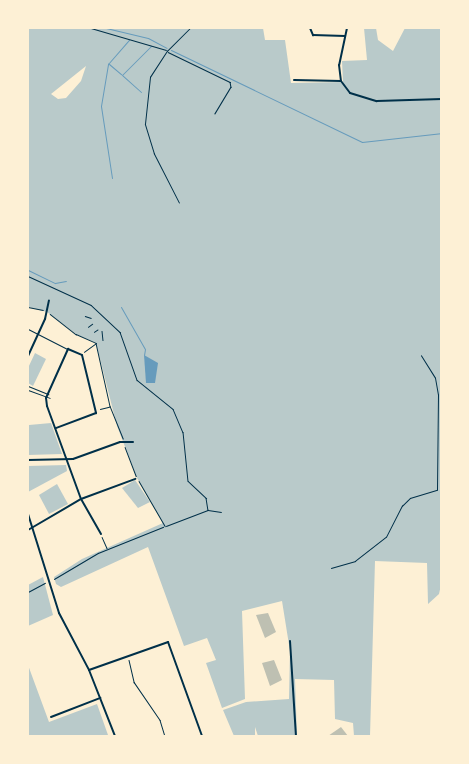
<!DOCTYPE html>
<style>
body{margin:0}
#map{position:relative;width:469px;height:764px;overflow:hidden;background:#fdf0d5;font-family:"IBM Plex Sans",sans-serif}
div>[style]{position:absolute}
.green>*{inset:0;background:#b9caca}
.water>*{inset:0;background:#669bbc}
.stream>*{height:1px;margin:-0.5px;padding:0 0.5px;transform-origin:0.5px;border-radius:0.5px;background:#669bbc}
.building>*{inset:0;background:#bec0b2}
.path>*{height:0.5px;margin:-0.25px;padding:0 0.25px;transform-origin:0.25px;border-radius:0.25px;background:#003049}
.pedestrian>*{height:1px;margin:-0.5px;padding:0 0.5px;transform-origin:0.5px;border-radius:0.5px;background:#003049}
.minor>*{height:2px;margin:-1px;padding:0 1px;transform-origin:1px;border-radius:1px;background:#003049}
.tertiary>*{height:2px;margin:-1px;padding:0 1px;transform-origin:1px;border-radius:1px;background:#003049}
span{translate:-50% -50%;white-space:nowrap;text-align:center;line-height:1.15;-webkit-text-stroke:4px #fdf0d5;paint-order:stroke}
.frame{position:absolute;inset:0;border:29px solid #fdf0d5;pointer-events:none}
</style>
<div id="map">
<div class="green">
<div style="clip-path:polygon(evenodd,28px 28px,263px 28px,265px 40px,285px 40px,291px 83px,343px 82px,342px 61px,367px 60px,364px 28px,376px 28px,378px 40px,393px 51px,405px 28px,441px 28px,441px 585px,439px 594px,428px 604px,427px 563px,375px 561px,370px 736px,354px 736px,353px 723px,335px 719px,334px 680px,295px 679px,297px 736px,258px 736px,255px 727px,255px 736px,234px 736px,223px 710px,246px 702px,289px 699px,290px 651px,282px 601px,242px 611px,245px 699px,222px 708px,206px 663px,216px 660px,207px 638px,184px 646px,148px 547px,61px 587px,56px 584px,54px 577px,82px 559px,163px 523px,137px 478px,117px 426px,96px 343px,76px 334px,47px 312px,28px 307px,28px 28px,86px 66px,81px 81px,66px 98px,58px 99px,51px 94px,86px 66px)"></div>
<div style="clip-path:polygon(35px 353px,46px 359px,33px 386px,28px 383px,28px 368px)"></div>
<div style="clip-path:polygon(28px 408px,29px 425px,51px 423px,62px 454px,28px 455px)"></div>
<div style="clip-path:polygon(66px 465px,67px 471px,28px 492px,28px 466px)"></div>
<div style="clip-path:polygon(135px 480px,150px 502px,138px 508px,122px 488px)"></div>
<div style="clip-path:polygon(57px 484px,68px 504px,49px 514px,39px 495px)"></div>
<div style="clip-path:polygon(43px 577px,53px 615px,28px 626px,28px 585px)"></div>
<div style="clip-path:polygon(28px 665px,49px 722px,97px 704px,108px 735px,28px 736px)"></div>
</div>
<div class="water">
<div style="clip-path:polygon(144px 355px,158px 363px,155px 383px,146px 383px)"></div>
</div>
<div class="stream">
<div style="left:102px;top:28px;width:5px"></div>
<div style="left:106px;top:28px;width:43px;rotate:13.4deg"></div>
<div style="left:148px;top:38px;width:21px;rotate:28deg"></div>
<div style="left:171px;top:50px;width:212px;rotate:25.7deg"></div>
<div style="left:362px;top:142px;width:81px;rotate:-6.4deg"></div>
<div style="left:109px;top:64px;width:16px;rotate:40deg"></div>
<div style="left:141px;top:92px;width:25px;rotate:-138deg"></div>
<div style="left:122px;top:75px;width:41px;rotate:-45deg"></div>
<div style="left:112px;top:178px;width:73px;rotate:-98.7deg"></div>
<div style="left:101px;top:106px;width:43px;rotate:-80.5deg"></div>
<div style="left:108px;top:64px;width:32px;rotate:-49deg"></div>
<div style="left:28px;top:270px;width:30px;rotate:26deg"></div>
<div style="left:55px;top:283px;width:11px;rotate:-10deg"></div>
<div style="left:121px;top:307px;width:48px;rotate:60.3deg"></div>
<div style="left:145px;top:349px;width:6px;rotate:99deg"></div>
</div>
<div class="building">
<div style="clip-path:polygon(268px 613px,276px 632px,265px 638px,256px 615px)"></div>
<div style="clip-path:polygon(274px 660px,282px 680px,270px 686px,262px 663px)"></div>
<div style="clip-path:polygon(341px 727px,348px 736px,328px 736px)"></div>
</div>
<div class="path">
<div style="left:91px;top:28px;width:78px;rotate:16.3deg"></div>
<div style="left:168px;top:52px;width:69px;rotate:25.8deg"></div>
<div style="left:230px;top:82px;width:5px;rotate:79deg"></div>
<div style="left:231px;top:87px;width:31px;rotate:121deg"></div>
<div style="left:179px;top:203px;width:55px;rotate:-117deg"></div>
<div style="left:154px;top:154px;width:31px;rotate:-107deg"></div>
<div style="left:145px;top:124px;width:47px;rotate:-83.9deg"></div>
<div style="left:150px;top:77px;width:31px;rotate:-57deg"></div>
<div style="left:167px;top:51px;width:33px;rotate:-45deg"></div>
<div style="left:28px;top:276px;width:69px;rotate:24.7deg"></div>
<div style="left:91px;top:305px;width:40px;rotate:43deg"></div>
<div style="left:120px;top:332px;width:51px;rotate:70.5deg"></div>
<div style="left:137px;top:380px;width:46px;rotate:38.9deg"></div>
<div style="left:173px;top:409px;width:25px;rotate:67deg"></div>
<div style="left:183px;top:432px;width:49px;rotate:84.2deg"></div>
<div style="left:188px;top:481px;width:25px;rotate:43deg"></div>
<div style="left:206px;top:498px;width:12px;rotate:81deg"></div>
<div style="left:28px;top:307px;width:15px;rotate:11deg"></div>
<div style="left:50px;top:314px;width:33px;rotate:38deg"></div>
<div style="left:76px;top:334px;width:22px;rotate:24deg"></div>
<div style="left:96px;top:343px;width:65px;rotate:77.5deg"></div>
<div style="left:110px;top:406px;width:35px;rotate:68deg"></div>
<div style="left:85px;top:316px;width:6px;rotate:18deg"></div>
<div style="left:88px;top:327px;width:5px;rotate:-37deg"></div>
<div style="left:102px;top:331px;width:9px;rotate:84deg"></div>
<div style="left:94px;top:332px;width:4px;rotate:-34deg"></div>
<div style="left:84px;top:352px;width:14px;rotate:-36deg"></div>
<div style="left:100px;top:409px;width:9px;rotate:-13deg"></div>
<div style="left:125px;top:447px;width:31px;rotate:69deg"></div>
<div style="left:139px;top:481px;width:52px;rotate:60deg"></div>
<div style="left:166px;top:526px;width:45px;rotate:-20.9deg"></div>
<div style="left:208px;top:510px;width:13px;rotate:9deg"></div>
<div style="left:102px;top:537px;width:12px;rotate:66deg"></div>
<div style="left:331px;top:568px;width:25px;rotate:-16deg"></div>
<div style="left:355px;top:561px;width:39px;rotate:-38deg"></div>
<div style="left:386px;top:537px;width:35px;rotate:-63deg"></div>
<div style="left:402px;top:506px;width:11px;rotate:-45deg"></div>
<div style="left:410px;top:498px;width:28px;rotate:-17deg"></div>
<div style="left:437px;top:490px;width:95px;rotate:-89.4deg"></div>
<div style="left:438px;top:395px;width:17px;rotate:-100deg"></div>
<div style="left:435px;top:378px;width:26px;rotate:-122deg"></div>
<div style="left:54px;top:579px;width:51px;rotate:-30.6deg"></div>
<div style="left:98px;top:553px;width:70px;rotate:-21.8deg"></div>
<div style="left:28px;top:592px;width:19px;rotate:-28deg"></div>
<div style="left:129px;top:660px;width:23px;rotate:77deg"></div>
<div style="left:134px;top:682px;width:46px;rotate:55.6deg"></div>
<div style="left:160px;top:720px;width:17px;rotate:73deg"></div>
</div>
<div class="pedestrian">
<div style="left:28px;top:329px;width:44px;rotate:27.1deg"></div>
<div style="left:28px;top:386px;width:22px;rotate:22deg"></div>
<div style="left:28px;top:390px;width:23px;rotate:20deg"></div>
</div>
<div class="minor">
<div style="left:310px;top:28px;width:8px;rotate:67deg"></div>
<div style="left:313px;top:35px;width:32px;rotate:2deg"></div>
<div style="left:347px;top:28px;width:38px;rotate:102deg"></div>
<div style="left:339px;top:65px;width:16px;rotate:83deg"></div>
<div style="left:341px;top:81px;width:15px;rotate:53deg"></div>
<div style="left:350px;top:93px;width:28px;rotate:17deg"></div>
<div style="left:377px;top:101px;width:65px;rotate:-1.8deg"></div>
<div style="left:294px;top:80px;width:47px;rotate:1.2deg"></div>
<div style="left:28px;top:356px;width:41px;rotate:-65.3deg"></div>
<div style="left:45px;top:319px;width:19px;rotate:-78deg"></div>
<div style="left:28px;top:460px;width:45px;rotate:-1.3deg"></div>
<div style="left:73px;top:459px;width:50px;rotate:-19.9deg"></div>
<div style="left:120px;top:442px;width:13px"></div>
<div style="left:28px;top:530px;width:61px;rotate:-30.3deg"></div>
<div style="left:81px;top:499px;width:99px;rotate:-110.1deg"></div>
<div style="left:47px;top:406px;width:8px;rotate:-97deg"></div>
<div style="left:46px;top:398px;width:54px;rotate:-65.8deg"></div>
<div style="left:68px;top:349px;width:15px;rotate:23deg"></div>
<div style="left:82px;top:355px;width:60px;rotate:76.4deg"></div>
<div style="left:96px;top:413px;width:43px;rotate:159.4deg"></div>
<div style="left:101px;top:534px;width:40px;rotate:-119.7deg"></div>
<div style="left:81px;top:499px;width:58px;rotate:-20.3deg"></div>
<div style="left:290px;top:641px;width:95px;rotate:86.4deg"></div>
<div style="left:89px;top:670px;width:84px;rotate:-19.5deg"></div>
<div style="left:168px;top:642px;width:100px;rotate:70.1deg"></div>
<div style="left:51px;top:717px;width:53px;rotate:-21.2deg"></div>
</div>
<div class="tertiary">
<div style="left:28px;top:514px;width:104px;rotate:72.6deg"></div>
<div style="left:59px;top:613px;width:64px;rotate:62.2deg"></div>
<div style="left:89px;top:670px;width:71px;rotate:68.5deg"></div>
</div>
<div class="frame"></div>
</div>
